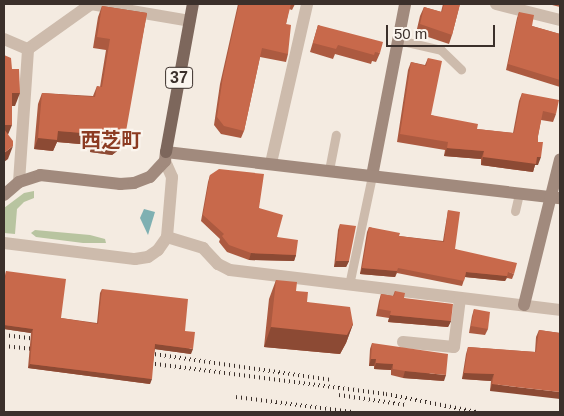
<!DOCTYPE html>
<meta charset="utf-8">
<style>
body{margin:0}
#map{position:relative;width:564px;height:416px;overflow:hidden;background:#f4ebe1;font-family:Arial,"Noto Sans JP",sans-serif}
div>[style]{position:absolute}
.green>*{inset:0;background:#b8c4a0}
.water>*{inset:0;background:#7fb0b2}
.lane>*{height:9px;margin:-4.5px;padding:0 4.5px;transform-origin:4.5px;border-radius:4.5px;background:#cdbbac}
.street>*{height:12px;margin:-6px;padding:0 6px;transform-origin:6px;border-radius:6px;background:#cdbbac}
.secondary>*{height:12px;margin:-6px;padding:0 6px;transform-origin:6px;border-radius:6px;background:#a18a7d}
.primary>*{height:12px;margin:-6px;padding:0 6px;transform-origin:6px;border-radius:6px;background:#7d675c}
.rail>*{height:4px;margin-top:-2px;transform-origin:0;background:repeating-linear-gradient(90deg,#3b302b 0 1px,transparent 0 5px)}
.wall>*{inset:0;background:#ac5a40}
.shaded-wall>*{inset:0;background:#8c4a34}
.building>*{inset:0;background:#c8694b}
span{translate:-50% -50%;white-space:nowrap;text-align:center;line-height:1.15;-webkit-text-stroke:4.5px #fbf5ee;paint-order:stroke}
.shield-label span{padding:1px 4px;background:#fbf5ee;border:1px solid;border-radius:4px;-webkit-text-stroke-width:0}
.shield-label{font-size:16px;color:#3b302b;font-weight:700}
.quarter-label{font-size:20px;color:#8c3b22;font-weight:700}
.frame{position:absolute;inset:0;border:5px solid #3b302b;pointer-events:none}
.scale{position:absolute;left:386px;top:25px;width:109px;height:22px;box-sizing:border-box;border:2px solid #3b302b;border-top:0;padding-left:6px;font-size:15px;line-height:18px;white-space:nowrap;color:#3b302b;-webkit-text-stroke:4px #fbf5ee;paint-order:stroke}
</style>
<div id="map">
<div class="green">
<div style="clip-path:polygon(34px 191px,34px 198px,24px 202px,17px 209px,15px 234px,4px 233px,4px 208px,24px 193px)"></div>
<div style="clip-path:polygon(35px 230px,90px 235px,105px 239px,106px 243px,83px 243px,36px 237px,31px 233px)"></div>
</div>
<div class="water">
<div style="clip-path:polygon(144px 209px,155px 212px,148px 235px,140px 218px)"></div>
</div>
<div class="lane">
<div style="left:398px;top:40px;width:44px;rotate:13.1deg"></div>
<div style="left:441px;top:50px;width:28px;rotate:44deg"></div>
<div style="left:329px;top:170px;width:36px;rotate:-79deg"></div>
<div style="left:515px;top:211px;width:18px;rotate:-77deg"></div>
<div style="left:349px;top:285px;width:111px;rotate:-78.1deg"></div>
</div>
<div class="street">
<div style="left:496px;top:4px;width:66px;rotate:14deg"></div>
<div style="left:4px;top:39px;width:26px;rotate:23deg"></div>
<div style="left:28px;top:49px;width:77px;rotate:-35.5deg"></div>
<div style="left:91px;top:4px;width:100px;rotate:9.7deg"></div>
<div style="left:271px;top:163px;width:163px;rotate:-77.2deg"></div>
<div style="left:19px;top:182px;width:133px;rotate:-86.1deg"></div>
<div style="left:167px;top:237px;width:38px;rotate:17deg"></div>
<div style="left:203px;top:248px;width:22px;rotate:47deg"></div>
<div style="left:218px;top:264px;width:13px;rotate:27deg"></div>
<div style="left:230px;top:270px;width:332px;rotate:6.9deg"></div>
<div style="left:4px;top:243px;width:132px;rotate:7deg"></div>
<div style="left:135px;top:259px;width:13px;rotate:-9deg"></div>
<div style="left:148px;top:257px;width:12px;rotate:-35deg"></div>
<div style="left:158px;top:250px;width:16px;rotate:-55deg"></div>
<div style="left:167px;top:237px;width:60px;rotate:-85.2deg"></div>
<div style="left:172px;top:177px;width:17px;rotate:-114deg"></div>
<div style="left:403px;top:342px;width:51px;rotate:5.6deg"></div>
<div style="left:454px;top:347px;width:49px;rotate:-83deg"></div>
</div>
<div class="secondary">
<div style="left:372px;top:176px;width:175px;rotate:-79.1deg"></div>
<div style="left:4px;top:195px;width:20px;rotate:-41deg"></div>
<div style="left:19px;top:182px;width:22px;rotate:-18deg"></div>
<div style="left:40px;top:175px;width:81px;rotate:6.4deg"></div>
<div style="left:120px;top:184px;width:14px;rotate:-4deg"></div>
<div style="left:134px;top:183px;width:17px;rotate:-21deg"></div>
<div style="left:150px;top:177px;width:22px;rotate:-47deg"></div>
<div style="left:165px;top:161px;width:9px;rotate:-84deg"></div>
<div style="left:166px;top:152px;width:397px;rotate:6.7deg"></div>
<div style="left:524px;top:305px;width:150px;rotate:-76.1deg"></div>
</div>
<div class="primary">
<div style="left:166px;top:152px;width:150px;rotate:-79.7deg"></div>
</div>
<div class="rail">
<div style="left:4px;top:335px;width:39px;rotate:7deg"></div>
<div style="left:4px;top:346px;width:39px;rotate:6deg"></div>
<div style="left:140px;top:352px;width:193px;rotate:8.3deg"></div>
<div style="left:140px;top:362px;width:248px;rotate:7.4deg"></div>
<div style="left:386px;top:394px;width:92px;rotate:11.3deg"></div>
<div style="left:339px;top:395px;width:68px;rotate:8.5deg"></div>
<div style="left:236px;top:397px;width:117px;rotate:7.4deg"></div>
</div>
<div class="wall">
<div style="clip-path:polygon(238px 4px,295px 4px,292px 10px,289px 9px,286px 24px,288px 54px,286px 62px,260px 57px,244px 131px,241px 138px,221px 134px,214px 125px,220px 84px)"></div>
<div style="clip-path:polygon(443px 4px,460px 4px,452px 35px,449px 44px,416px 33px,420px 16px,424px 7px,441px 12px)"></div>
<div style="clip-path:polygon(548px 4px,560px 4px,560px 7px)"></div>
<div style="clip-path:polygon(102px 6px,147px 13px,121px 148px,112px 155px,90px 152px,91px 145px,57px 142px,53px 151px,34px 149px,38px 104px,42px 93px,93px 96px,97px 86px,100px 87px,106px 50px,93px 48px,98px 17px)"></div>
<div style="clip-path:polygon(519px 12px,532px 26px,560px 34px,560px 87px,506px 70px,517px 18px)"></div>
<div style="clip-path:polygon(318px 25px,380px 53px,376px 62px,372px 61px,371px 64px,335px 54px,333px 59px,310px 52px)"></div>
<div style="clip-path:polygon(428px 58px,431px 115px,477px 129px,513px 133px,519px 101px,522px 93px,556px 114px,553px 122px,541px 120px,538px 136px,538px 165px,535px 165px,533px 172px,481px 165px,481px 159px,444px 156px,445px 150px,397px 142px,408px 70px,411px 62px,425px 65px)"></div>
<div style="clip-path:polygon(210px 175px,259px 208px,277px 237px,296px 255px,294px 261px,249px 260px,227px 252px,219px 242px,220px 239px,201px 221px,208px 182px)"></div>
<div style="clip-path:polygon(448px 210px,455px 249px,514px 274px,512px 279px,507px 278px,505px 281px,465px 277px,462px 286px,397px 273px,395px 277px,360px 274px,367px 232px,369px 227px,399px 236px,443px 241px,447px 216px)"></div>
<div style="clip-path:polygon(340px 224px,349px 261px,346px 267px,334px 267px,338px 230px)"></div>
<div style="clip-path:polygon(6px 271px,61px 318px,97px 323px,100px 293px,102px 289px,185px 331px,191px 354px,155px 349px,150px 384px,28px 368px,31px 333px,4px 329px,4px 281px)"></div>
<div style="clip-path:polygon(276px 280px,296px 291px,307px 302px,353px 324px,346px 343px,340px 354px,264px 347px,269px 299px)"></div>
<div style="clip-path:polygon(395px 291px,404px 298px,451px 321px,448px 327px,388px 322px,389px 318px,376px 316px,379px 301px,381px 294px,393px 296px)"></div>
<div style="clip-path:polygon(474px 309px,488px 329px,485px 335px,469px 333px,472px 316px)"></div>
<div style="clip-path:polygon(539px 330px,560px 333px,490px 391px,491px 381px,462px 379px,466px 354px,468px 347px,535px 352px,536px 337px)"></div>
<div style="clip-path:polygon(372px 343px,444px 381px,403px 378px,391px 375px,391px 370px,374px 369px,374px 366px,369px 366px,370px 349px)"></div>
</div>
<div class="shaded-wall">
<div style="clip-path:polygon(12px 93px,20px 93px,15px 106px,8px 106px)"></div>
<div style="clip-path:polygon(4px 125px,12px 125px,7px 137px,4px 137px)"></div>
<div style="clip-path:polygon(58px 131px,95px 134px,91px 145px,57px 142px,53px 151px,34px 149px,38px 138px)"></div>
<div style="clip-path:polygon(125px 137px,121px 148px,112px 155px,90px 152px,94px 141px)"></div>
<div style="clip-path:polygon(13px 146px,8px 159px,4px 162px,4px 153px)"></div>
<div style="clip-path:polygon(447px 148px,484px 151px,481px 159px,444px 156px)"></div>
<div style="clip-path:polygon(483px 157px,541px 157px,538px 165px,535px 165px,533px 172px,481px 165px)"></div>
<div style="clip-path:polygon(251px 253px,296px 255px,294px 261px,249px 260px)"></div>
<div style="clip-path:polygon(336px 261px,349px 261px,346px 267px,334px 267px)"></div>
<div style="clip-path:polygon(362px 268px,397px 271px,395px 277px,360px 274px)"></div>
<div style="clip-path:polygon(466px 272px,507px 276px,505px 281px,465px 277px)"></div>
<div style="clip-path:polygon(390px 315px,451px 321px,448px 327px,388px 322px)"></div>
<div style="clip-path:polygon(353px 324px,346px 343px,340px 354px,264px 347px,271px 327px)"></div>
<div style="clip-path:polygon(4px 325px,33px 329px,31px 333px,4px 329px)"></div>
<div style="clip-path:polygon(155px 344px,193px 349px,191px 354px,154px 349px)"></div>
<div style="clip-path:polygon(371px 359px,376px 359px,374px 366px,369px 366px)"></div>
<div style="clip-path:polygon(376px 363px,393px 364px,391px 370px,374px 369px)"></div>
<div style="clip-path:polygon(30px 364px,152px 379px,150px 384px,28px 368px)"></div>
<div style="clip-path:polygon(405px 371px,446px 375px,444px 381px,403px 378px)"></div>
<div style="clip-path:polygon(464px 373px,494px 374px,491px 381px,462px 379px)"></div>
<div style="clip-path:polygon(492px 384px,560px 392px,560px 399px,490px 391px)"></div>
</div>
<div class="building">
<div style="clip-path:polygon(239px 4px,291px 4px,286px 24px,291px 25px,288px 54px,262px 48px,244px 131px,224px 126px,217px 117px,223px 76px)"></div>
<div style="clip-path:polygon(444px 4px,460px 4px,452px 35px,420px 24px,424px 7px,442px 12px)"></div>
<div style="clip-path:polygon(102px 6px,147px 13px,125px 137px,116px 144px,94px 141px,95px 134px,58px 131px,57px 140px,38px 138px,42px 93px,95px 97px,97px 86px,102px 87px,110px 39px,97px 37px)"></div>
<div style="clip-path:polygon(519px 12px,534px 15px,532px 26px,560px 34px,560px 80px,508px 64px)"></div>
<div style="clip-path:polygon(318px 25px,383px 42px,380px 53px,375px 52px,374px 55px,338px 45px,336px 49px,313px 43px)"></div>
<div style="clip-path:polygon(4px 55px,11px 58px,12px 69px,19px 69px,20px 93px,12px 93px,12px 125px,4px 125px)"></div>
<div style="clip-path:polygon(428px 58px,442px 61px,431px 115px,478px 124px,477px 129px,514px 133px,522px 93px,559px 100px,556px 114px,543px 111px,538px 136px,538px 142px,543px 142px,541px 157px,537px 157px,536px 164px,483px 157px,484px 151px,447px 148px,448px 142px,400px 134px,411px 62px,426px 66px)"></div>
<div style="clip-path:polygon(4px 129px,13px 141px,13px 146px,4px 153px)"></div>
<div style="clip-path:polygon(219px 169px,264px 174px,259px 208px,283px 215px,277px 237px,298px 240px,296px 255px,251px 253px,229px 245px,222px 236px,224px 234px,203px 215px,210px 175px)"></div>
<div style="clip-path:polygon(448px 210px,460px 212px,455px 249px,517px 263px,514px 274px,508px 272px,507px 276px,466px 272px,464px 281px,398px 268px,397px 271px,362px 268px,369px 227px,400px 233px,399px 236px,444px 242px)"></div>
<div style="clip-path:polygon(340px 224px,356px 226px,349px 261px,336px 261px)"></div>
<div style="clip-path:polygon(6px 271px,66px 279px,61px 318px,98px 324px,102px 289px,188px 299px,185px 331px,195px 332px,193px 349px,155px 344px,152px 379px,30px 364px,33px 329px,4px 325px,4px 288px)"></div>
<div style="clip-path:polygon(276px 280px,297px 282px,296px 291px,308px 292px,307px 302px,350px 307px,353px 324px,347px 335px,271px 327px)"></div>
<div style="clip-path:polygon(395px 291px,405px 293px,404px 298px,453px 304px,451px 321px,390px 315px,391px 311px,379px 309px,381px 294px,394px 296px)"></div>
<div style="clip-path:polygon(474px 309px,490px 312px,488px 329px,471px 326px)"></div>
<div style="clip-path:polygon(539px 330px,560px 333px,560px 392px,492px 384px,494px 374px,464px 373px,468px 347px,536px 352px)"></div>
<div style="clip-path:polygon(372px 343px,448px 354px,446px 375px,405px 371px,393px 369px,393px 364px,376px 363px,376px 359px,371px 359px)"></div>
</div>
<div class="shield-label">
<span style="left:179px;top:78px">37</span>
</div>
<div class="quarter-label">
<span style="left:111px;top:140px">西芝町</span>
</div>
<div class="frame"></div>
<div class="scale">50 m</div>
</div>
